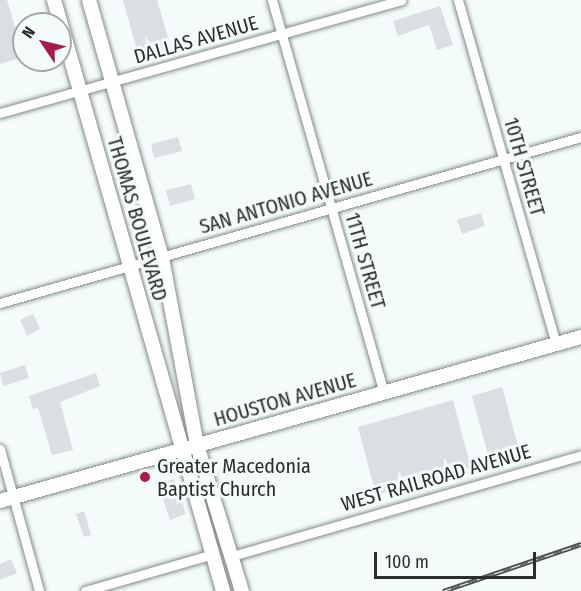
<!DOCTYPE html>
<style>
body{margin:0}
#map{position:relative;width:581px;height:591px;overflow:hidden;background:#f4fbfb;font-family:"Fira Sans Condensed",sans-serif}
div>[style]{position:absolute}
.building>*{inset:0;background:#d9dfe3}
.roads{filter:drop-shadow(0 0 2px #838a8a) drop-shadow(0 0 2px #838a8a)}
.street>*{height:9px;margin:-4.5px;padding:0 4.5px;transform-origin:4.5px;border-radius:4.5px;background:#fff}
.secondary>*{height:14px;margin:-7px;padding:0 7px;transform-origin:7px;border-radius:7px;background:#fff}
.rail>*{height:5px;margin-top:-2.5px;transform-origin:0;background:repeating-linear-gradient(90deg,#f4fbfb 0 9px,#4f5353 0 18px);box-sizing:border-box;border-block:2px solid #4f5353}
.dots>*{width:16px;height:16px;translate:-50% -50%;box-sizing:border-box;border:3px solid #f4fbfb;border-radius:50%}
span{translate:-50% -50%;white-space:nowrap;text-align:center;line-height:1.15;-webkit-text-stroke:6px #f4fbfb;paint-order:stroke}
.street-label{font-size:20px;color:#2b2e2e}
.poi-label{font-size:20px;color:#2b2e2e}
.left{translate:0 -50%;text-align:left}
.north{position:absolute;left:12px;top:12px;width:60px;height:60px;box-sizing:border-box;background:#f4fbfb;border:2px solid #a4a9a9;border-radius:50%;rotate:305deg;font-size:16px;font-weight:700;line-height:24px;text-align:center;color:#2b2e2e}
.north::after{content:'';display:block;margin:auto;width:21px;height:27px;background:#ac1847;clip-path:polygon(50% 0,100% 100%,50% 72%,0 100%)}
.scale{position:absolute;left:374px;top:552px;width:162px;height:27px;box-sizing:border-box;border:3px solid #2b2e2e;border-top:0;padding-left:8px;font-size:18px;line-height:21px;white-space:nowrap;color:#2b2e2e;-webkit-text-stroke:4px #f4fbfb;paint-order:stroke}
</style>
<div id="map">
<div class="building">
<div style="clip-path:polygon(0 0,7px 0,24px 57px,0 64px)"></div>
<div style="clip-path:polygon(123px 0,157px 0,171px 48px,139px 58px)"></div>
<div style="clip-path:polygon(440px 6px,453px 45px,437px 50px,429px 25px,398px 36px,393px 21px)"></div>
<div style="clip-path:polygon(178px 137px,182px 151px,154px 158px,151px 144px)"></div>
<div style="clip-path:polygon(191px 184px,195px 199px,170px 206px,166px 190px)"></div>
<div style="clip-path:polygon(481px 213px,485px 226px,462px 234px,457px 220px)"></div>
<div style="clip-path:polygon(33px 314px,40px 329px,27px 336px,20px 320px)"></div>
<div style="clip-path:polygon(25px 365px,29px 378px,3px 386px,0 373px)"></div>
<div style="clip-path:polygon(96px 373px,100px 386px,60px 402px,73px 450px,52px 455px,38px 408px,33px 409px,29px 396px)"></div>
<div style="clip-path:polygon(502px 387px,520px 453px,490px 462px,472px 396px)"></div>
<div style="clip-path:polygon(453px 400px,471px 468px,376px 495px,358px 427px)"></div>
<div style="clip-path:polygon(174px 479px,186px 514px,170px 520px,158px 484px)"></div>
<div style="clip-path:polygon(84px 511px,91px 535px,84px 537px,76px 514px)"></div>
<div style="clip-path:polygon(11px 559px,17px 573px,0 580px,0 564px)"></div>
</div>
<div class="roads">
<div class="street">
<div style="left:272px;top:0;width:409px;rotate:74.1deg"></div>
<div style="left:458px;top:0;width:358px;rotate:74.1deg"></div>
<div style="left:0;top:113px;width:417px;rotate:-15.7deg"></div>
<div style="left:0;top:303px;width:604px;rotate:-15.95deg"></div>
<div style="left:0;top:449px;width:147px;rotate:74.6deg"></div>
<div style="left:232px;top:556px;width:363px;rotate:-16.1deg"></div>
<div style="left:85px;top:591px;width:133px;rotate:-16.1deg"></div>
</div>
<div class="secondary">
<div style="left:54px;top:0;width:615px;rotate:74.04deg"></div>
<div style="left:89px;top:0;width:268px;rotate:74.2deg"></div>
<div style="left:162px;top:258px;width:190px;rotate:79.4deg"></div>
<div style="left:197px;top:445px;width:153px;rotate:72.9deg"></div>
<div style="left:0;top:501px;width:604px;rotate:-15.76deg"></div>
</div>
</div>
<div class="rail">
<div style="left:443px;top:591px;width:146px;rotate:-18.8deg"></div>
</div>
<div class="dots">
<div style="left:145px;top:477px;background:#ac1847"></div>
</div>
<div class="street-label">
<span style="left:196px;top:40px;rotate:-16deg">DALLAS AVENUE</span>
<span style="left:524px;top:167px;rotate:74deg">10TH STREET</span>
<span style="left:286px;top:203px;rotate:-16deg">SAN ANTONIO AVENUE</span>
<span style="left:137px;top:219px;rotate:74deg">THOMAS BOULEVARD</span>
<span style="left:365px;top:261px;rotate:74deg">11TH STREET</span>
<span style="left:285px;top:400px;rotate:-16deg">HOUSTON AVENUE</span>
<span style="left:436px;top:478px;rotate:-16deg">WEST RAILROAD AVENUE</span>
</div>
<div class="poi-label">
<span class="left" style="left:157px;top:478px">Greater Macedonia<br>Baptist Church</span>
</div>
<div class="north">N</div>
<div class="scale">100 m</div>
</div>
